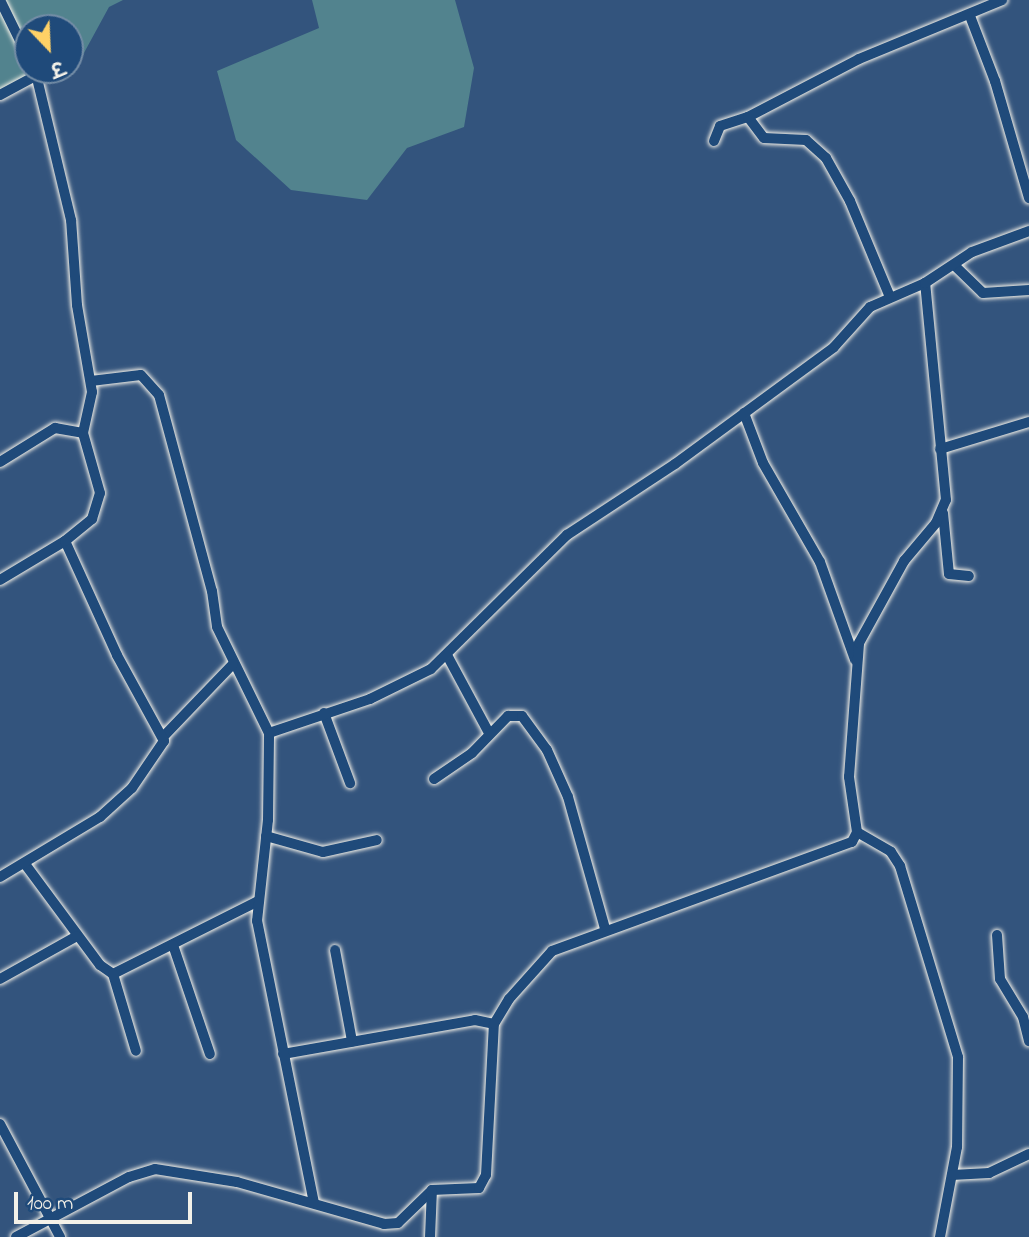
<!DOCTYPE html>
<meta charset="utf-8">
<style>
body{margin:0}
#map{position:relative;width:1029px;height:1237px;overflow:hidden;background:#33547d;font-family:"Indie Flower","Playpen Sans Deva",sans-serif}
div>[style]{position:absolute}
.green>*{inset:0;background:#52838e}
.roads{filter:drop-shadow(0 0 2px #f4f1e8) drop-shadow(0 0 2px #f4f1e8)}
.minor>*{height:10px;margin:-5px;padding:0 5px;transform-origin:5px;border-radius:5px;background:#1f4a7a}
span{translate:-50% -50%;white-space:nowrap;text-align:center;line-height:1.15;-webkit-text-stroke:5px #1f4a7a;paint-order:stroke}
.north{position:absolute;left:14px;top:14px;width:70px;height:70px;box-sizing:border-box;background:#1f4a7a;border:2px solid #748da6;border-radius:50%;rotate:157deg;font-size:19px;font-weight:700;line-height:28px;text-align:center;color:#f4f1e8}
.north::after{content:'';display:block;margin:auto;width:24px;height:32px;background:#ffd166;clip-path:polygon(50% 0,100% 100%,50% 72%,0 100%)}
.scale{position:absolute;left:14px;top:1192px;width:178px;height:32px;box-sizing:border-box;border:4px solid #f4f1e8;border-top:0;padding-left:9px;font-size:21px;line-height:24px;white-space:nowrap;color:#f4f1e8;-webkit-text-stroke:5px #1f4a7a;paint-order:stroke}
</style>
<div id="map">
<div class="green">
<div style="clip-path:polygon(0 0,123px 0,109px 7px,79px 62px,70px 66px,70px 28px,28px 28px,28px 70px,60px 70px,0 97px)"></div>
<div style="clip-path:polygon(312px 0,455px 0,474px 68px,464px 127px,407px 148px,367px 200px,291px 190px,236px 140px,217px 71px,319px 28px)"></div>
</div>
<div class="roads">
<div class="minor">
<div style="left:0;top:0;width:64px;rotate:63.8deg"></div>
<div style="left:970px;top:16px;width:70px;rotate:69deg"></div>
<div style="left:995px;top:81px;width:122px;rotate:73.8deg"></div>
<div style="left:0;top:95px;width:42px;rotate:-28.4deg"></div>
<div style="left:748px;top:117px;width:26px;rotate:53deg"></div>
<div style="left:764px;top:138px;width:42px;rotate:2.7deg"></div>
<div style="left:806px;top:140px;width:27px;rotate:42deg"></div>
<div style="left:826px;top:158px;width:49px;rotate:60.8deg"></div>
<div style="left:850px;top:201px;width:104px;rotate:67.4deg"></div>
<div style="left:714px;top:141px;width:16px;rotate:-68deg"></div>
<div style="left:720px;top:126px;width:29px;rotate:-18deg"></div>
<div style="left:748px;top:117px;width:125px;rotate:-27.6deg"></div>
<div style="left:859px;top:59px;width:155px;rotate:-22.4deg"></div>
<div style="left:954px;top:265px;width:40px;rotate:44deg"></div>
<div style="left:983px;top:293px;width:46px;rotate:-3.7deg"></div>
<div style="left:91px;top:381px;width:50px;rotate:-6.8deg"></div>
<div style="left:141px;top:375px;width:27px;rotate:48deg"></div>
<div style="left:159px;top:395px;width:203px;rotate:74.9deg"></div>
<div style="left:212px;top:591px;width:36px;rotate:82deg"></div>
<div style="left:217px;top:627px;width:118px;rotate:63.9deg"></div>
<div style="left:744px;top:413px;width:53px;rotate:69.2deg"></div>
<div style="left:763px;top:463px;width:114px;rotate:60.1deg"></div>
<div style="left:820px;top:562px;width:104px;rotate:70.3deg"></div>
<div style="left:940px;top:449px;width:93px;rotate:-16.9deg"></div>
<div style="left:0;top:462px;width:65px;rotate:-31.7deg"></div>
<div style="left:55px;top:428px;width:28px;rotate:10deg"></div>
<div style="left:943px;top:513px;width:61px;rotate:84.4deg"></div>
<div style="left:949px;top:574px;width:20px;rotate:6deg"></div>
<div style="left:0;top:580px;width:76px;rotate:-31deg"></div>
<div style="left:447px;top:655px;width:86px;rotate:61.7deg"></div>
<div style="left:324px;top:713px;width:75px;rotate:69.6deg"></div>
<div style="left:163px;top:737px;width:101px;rotate:-46.2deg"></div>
<div style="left:434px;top:779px;width:46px;rotate:-34.4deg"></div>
<div style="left:472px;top:753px;width:52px;rotate:-45.8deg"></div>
<div style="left:508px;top:716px;width:14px"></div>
<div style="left:522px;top:716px;width:42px;rotate:53.7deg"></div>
<div style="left:547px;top:750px;width:51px;rotate:65.9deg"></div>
<div style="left:568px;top:797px;width:137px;rotate:74.3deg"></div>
<div style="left:857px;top:832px;width:39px;rotate:30deg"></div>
<div style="left:891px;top:852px;width:17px;rotate:57deg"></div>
<div style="left:900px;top:866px;width:200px;rotate:73.1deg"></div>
<div style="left:958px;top:1057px;width:90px;rotate:90.6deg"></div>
<div style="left:957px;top:1147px;width:92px;rotate:100.7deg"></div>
<div style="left:266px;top:836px;width:59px;rotate:15.7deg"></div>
<div style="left:323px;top:852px;width:55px;rotate:-12.5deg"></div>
<div style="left:25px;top:864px;width:126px;rotate:53.4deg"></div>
<div style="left:100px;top:965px;width:16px;rotate:35deg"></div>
<div style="left:113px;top:974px;width:162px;rotate:-26.7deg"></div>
<div style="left:0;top:877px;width:117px;rotate:-31deg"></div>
<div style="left:100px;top:817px;width:43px;rotate:-42.2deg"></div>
<div style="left:132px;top:788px;width:57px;rotate:-55.8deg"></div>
<div style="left:164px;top:741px;width:98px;rotate:-118.7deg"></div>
<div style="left:117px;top:655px;width:125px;rotate:-114.5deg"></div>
<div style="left:65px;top:541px;width:35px;rotate:-39deg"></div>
<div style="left:92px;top:519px;width:27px;rotate:-73deg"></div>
<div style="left:100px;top:493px;width:62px;rotate:-105.8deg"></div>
<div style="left:83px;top:433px;width:42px;rotate:-77.6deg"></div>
<div style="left:92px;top:392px;width:88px;rotate:-99.8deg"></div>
<div style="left:77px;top:305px;width:85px;rotate:-94deg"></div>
<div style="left:71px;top:220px;width:154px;rotate:-103.5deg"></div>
<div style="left:997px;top:935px;width:44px;rotate:86.1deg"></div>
<div style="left:1000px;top:979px;width:44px;rotate:58.8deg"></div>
<div style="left:1023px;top:1017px;width:25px;rotate:76deg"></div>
<div style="left:173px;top:945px;width:115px;rotate:71.3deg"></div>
<div style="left:335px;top:950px;width:93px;rotate:79.4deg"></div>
<div style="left:113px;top:974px;width:80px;rotate:73.4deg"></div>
<div style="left:0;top:979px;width:88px;rotate:-29.2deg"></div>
<div style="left:283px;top:1054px;width:195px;rotate:-10deg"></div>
<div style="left:475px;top:1020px;width:19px;rotate:12deg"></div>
<div style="left:0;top:1124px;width:128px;rotate:62deg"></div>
<div style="left:952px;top:1175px;width:37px;rotate:-3deg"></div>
<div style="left:989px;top:1173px;width:44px;rotate:-25.4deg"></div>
<div style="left:314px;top:1203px;width:288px;rotate:-101.4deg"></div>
<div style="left:257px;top:921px;width:102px;rotate:-83.8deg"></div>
<div style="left:268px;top:820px;width:87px;rotate:-89.3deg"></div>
<div style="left:269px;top:733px;width:107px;rotate:-18.6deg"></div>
<div style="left:370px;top:699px;width:68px;rotate:-26.2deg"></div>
<div style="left:431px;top:669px;width:191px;rotate:-44.6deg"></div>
<div style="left:567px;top:535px;width:129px;rotate:-33.3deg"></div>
<div style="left:675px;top:464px;width:197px;rotate:-36.3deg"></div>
<div style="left:834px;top:347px;width:54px;rotate:-48deg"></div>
<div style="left:870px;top:307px;width:60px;rotate:-23.6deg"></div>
<div style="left:16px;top:1237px;width:128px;rotate:-28deg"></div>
<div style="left:129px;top:1177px;width:27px;rotate:-17deg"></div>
<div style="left:155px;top:1169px;width:83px;rotate:9deg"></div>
<div style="left:237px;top:1182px;width:153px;rotate:15.9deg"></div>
<div style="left:384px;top:1224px;width:14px;rotate:-4deg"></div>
<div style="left:398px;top:1223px;width:47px;rotate:-44.1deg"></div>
<div style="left:432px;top:1190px;width:47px;rotate:-2.4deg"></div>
<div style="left:479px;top:1188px;width:15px;rotate:-62deg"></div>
<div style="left:486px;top:1175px;width:151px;rotate:-87deg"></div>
<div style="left:494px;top:1024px;width:29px;rotate:-59deg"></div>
<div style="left:509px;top:999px;width:64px;rotate:-48.1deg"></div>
<div style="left:552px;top:951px;width:319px;rotate:-20deg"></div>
<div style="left:852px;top:842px;width:11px;rotate:-63deg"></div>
<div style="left:857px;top:832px;width:56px;rotate:-98.3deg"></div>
<div style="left:849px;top:777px;width:134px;rotate:-85.7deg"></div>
<div style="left:859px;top:643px;width:94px;rotate:-61.2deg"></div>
<div style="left:904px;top:561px;width:50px;rotate:-49.9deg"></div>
<div style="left:936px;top:523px;width:25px;rotate:-67deg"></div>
<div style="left:946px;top:500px;width:218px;rotate:-95.5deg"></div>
<div style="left:925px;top:283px;width:56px;rotate:-33.4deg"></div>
<div style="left:972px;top:252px;width:61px;rotate:-20.2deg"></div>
<div style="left:430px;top:1237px;width:47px;rotate:-87.6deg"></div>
</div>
</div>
<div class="north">उ</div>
<div class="scale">100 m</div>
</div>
